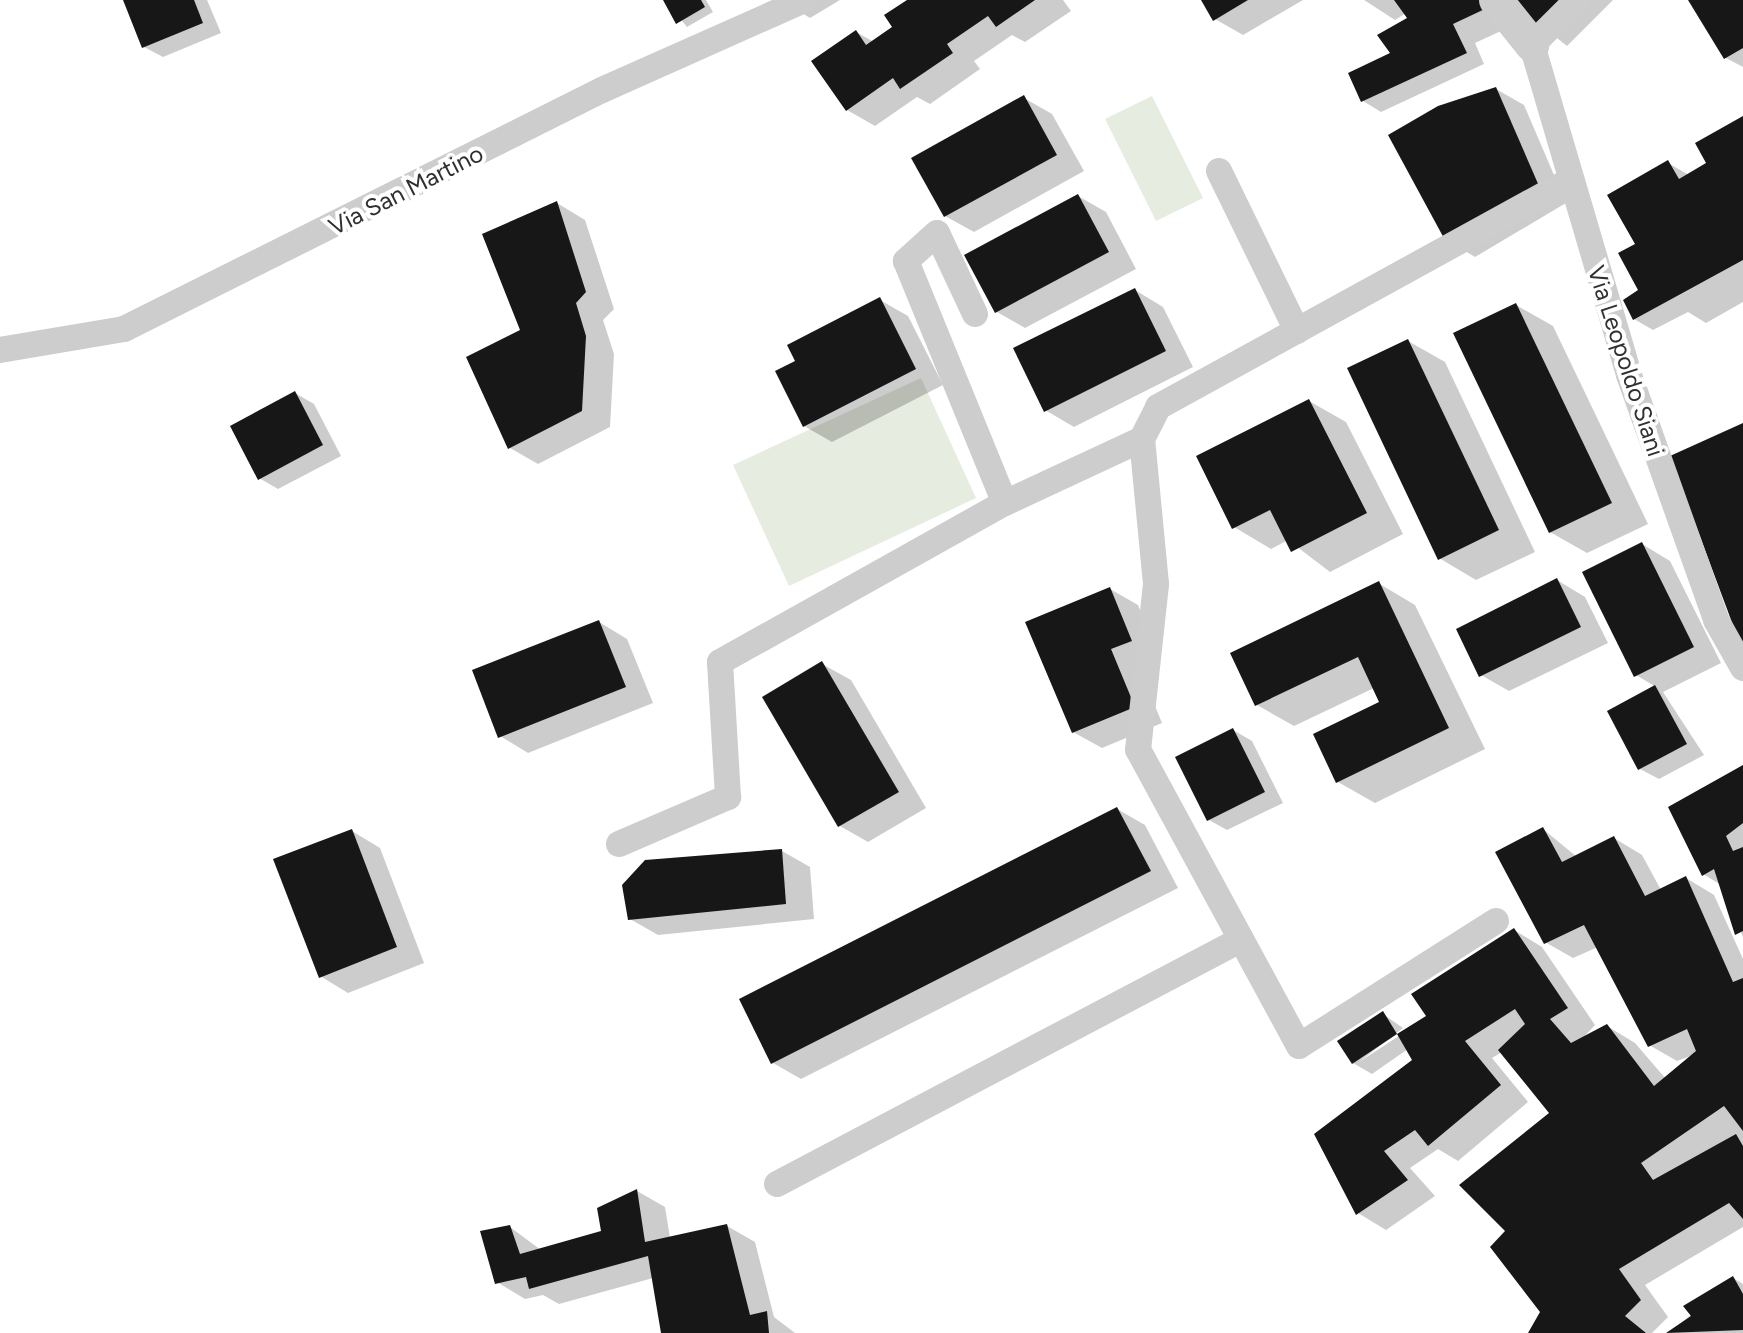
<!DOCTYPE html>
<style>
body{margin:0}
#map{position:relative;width:1743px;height:1333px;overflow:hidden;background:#fff;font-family:Figtree,sans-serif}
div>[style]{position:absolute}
.green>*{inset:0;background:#e6ecdf}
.shadow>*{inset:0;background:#0003}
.building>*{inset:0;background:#171717}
.minor>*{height:26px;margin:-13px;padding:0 13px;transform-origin:13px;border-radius:13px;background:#cdcdcd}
.tertiary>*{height:34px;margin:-17px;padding:0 17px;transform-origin:17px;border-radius:17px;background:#cdcdcd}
span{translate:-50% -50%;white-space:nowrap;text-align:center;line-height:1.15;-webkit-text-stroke:8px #fff;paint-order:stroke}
.street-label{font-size:24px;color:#303030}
</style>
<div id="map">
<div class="green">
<div style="clip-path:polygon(1152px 96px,1203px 198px,1156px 221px,1105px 119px)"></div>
<div style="clip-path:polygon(921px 378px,976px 498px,789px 586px,733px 465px)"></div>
</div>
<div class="shadow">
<div style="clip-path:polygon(125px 0,207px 0,221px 33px,163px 57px,144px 47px)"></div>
<div style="clip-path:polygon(665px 0,706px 0,713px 12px,687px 27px)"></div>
<div style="clip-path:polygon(781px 0,840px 0,810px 18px)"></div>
<div style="clip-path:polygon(910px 0,1063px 0,1071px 11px,1025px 42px,1012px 35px,974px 61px,980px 69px,930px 104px,917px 97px,875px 126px,847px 110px,856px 32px,874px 42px,895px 28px)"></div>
<div style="clip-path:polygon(1203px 0,1303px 0,1243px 35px,1215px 19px)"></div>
<div style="clip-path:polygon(1364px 0,1495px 0,1514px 25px,1475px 43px,1484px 64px,1381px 112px,1363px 101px,1409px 18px,1406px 13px,1395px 20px)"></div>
<div style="clip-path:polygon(1509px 0,1613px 0,1567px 46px)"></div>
<div style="clip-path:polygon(1690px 0,1743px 0,1743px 67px,1726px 58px)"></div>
<div style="clip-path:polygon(1496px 89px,1524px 105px,1566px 203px,1475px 257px,1447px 240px)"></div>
<div style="clip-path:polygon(1024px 98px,1052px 114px,1084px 171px,974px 232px,945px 216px)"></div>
<div style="clip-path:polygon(1743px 118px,1743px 302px,1706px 323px,1688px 312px,1653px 330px,1634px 319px,1640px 291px,1635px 246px,1668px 163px,1689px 175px,1709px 164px)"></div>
<div style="clip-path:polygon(1078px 196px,1106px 212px,1136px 269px,1025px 328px,997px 312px)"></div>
<div style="clip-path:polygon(557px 203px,585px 220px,614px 309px,603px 320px,614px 354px,610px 427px,538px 464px,510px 448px,523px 330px)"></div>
<div style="clip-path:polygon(1135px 290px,1163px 307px,1193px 367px,1074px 427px,1045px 410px)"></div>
<div style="clip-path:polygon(880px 300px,908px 316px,943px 385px,832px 442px,804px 426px,797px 362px)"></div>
<div style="clip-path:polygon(1516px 305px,1553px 326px,1648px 524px,1587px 553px,1550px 532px)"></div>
<div style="clip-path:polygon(1408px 341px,1445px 362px,1535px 552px,1476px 580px,1439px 558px)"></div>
<div style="clip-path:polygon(295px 393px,314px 404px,341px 456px,278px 489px,259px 478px)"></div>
<div style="clip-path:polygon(1309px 401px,1346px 422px,1403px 534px,1330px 572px,1288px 540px,1271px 549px,1234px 527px)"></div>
<div style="clip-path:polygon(1642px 544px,1670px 561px,1721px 663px,1663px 692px,1704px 755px,1659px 779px,1640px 769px,1656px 687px,1636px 675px)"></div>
<div style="clip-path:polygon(1557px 580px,1585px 597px,1608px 643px,1509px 691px,1481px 675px)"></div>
<div style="clip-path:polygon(1378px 583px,1415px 605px,1485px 749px,1375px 803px,1338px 782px,1382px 703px,1374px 688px,1294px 726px,1257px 705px)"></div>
<div style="clip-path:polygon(1110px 589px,1138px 605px,1159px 657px,1138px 665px,1162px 723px,1102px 748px,1073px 732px)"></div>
<div style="clip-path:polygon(599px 622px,627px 639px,653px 703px,528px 753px,500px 736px)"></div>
<div style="clip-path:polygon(822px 664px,851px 680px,926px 808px,868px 842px,840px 826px)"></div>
<div style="clip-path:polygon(1233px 730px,1252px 741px,1283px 803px,1227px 830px,1209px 820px)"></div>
<div style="clip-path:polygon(1743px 767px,1743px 937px,1721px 885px,1703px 874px)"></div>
<div style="clip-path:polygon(1117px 809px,1145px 825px,1178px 888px,801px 1079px,773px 1063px)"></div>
<div style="clip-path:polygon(1543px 829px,1577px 857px,1614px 838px,1642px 855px,1661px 890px,1686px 878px,1714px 895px,1743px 959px,1743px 1227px,1645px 1285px,1668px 1317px,1652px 1333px,1532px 1333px,1543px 1312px,1508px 1231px,1555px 1114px,1502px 1052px,1492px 1058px,1528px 1102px,1458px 1161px,1438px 1149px,1410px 1168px,1435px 1196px,1386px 1230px,1358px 1213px,1418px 1065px,1408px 1049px,1372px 1074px,1353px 1063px,1383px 1014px,1403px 1028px,1359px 1062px,1428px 1017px,1514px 930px,1542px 947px,1595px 1025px,1581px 1040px,1607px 1026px,1635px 1043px,1666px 1079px,1693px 1055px,1677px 1061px,1649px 1045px,1598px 947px,1573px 958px,1545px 942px)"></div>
<div style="clip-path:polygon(352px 831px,380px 848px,424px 963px,348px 993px,320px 976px)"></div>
<div style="clip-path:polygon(782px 851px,810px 867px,814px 919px,658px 935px,630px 919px)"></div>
<div style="clip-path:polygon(637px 1191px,665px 1207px,670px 1238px,727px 1226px,755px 1242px,774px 1317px,795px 1333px,663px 1333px,653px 1278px,559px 1304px,543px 1295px,525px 1299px,497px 1282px,510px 1227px,541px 1250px,603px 1233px)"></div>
<div style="clip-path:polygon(1733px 1278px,1743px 1284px,1743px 1333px,1670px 1333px)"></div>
</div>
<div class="building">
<div style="clip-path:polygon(123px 0,194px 0,203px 23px,142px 48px)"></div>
<div style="clip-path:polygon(663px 0,701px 0,705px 7px,676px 24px)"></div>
<div style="clip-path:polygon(907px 0,1035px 0,996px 27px,988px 16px,947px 44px,953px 53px,900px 89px,893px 78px,846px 111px,811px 61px,856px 30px,866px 45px,892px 27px,884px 15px)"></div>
<div style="clip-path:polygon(1201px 0,1248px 0,1213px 21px)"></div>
<div style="clip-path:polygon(1394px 0,1481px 0,1487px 8px,1453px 24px,1467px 53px,1361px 102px,1348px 73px,1390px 53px,1377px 35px,1407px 18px)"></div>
<div style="clip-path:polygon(1506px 0,1569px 0,1537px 31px)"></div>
<div style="clip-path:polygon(1688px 0,1743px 0,1743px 48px,1724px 59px)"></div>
<div style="clip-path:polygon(1496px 87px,1539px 186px,1446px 242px,1388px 135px,1438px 106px)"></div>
<div style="clip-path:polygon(1024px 95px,1057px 155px,944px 217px,911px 158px)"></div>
<div style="clip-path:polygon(1743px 116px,1743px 260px,1633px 320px,1623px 300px,1638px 290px,1618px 253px,1635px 244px,1607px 195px,1668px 160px,1679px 179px,1706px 163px,1695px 143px)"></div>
<div style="clip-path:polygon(1078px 194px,1109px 252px,995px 313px,964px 255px)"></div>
<div style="clip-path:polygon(557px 201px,586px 292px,576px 303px,586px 336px,582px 411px,508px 449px,466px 357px,520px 330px,482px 234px)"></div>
<div style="clip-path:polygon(1135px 288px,1166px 351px,1044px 412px,1013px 348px)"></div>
<div style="clip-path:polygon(880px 297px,916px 369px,803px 427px,775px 371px,795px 361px,787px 345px)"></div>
<div style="clip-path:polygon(1516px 303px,1612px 503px,1549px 533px,1453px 333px)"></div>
<div style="clip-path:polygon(1408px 339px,1499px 530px,1438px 560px,1347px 368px)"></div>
<div style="clip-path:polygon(295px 391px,323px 445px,258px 480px,230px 426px)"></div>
<div style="clip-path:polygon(1309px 399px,1367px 513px,1291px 552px,1270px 510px,1232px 529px,1196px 456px)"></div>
<div style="clip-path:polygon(1743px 423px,1743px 652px,1670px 456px)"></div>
<div style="clip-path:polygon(1642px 542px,1694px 647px,1634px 677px,1582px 572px)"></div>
<div style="clip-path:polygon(1557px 578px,1581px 627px,1479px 677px,1456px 629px)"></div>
<div style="clip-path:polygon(1379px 581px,1449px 728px,1336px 783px,1313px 734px,1379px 702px,1358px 657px,1255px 706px,1230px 653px)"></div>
<div style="clip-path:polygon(1110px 587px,1132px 641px,1111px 649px,1135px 707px,1072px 733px,1025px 622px)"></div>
<div style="clip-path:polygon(599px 620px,626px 687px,498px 738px,472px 670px)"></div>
<div style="clip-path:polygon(822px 661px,899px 792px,838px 827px,762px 697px)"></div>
<div style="clip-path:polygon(1655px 685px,1687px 744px,1638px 770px,1607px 711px)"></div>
<div style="clip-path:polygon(1233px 728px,1265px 792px,1207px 821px,1175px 757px)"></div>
<div style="clip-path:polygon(1743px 765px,1743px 823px,1726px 836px,1733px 851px,1743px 847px,1743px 931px,1735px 935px,1714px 869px,1702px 876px,1668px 807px)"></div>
<div style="clip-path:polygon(1117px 807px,1151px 871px,771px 1064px,739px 999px)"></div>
<div style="clip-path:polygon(1543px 827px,1562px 862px,1614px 836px,1645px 896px,1686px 876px,1733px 982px,1743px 978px,1743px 1131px,1724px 1106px,1641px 1163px,1653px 1180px,1736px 1134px,1743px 1146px,1743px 1219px,1729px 1203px,1619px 1269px,1641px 1300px,1625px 1316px,1646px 1333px,1528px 1333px,1540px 1312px,1490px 1247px,1505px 1231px,1459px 1185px,1549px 1113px,1498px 1050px,1525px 1024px,1515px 1009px,1465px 1041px,1501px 1085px,1428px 1146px,1415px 1130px,1384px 1151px,1408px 1180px,1356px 1215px,1314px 1134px,1412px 1060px,1397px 1034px,1426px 1016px,1411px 994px,1514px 928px,1568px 1008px,1550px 1019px,1571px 1043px,1607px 1024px,1654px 1086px,1696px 1051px,1687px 1029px,1648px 1047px,1584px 925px,1544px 944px,1495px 852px)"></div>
<div style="clip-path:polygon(352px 829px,397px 947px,319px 978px,273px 859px)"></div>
<div style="clip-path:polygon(782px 849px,786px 904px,628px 920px,622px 885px,645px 860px)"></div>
<div style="clip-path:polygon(1383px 1011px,1397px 1034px,1352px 1064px,1337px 1041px)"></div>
<div style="clip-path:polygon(637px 1189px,645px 1242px,727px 1224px,750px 1315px,767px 1311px,769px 1333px,661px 1333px,648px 1256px,529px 1289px,526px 1277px,495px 1284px,480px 1231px,510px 1225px,520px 1254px,601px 1231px,597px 1208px)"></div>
<div style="clip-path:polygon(1733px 1276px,1743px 1294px,1743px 1330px,1666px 1333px,1691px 1316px,1683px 1306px)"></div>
</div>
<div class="minor">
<div style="left:1577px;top:0;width:64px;rotate:135deg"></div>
<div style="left:1532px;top:45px;width:344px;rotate:73.6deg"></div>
<div style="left:1629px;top:375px;width:260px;rotate:70.4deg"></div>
<div style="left:1716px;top:620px;width:55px;rotate:60.6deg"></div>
<div style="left:1219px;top:171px;width:178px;rotate:64deg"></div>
<div style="left:975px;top:314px;width:89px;rotate:-115.1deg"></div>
<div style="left:937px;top:233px;width:42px;rotate:137.9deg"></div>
<div style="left:906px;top:261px;width:261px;rotate:67.8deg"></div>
<div style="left:0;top:350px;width:126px;rotate:-9.6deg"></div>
<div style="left:124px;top:329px;width:534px;rotate:-26.57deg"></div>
<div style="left:602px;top:90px;width:221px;rotate:-24deg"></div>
<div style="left:619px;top:844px;width:119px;rotate:-23.3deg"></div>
<div style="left:728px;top:797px;width:135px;rotate:-93.4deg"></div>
<div style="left:720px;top:662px;width:326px;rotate:-29.2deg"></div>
<div style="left:1005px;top:503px;width:151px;rotate:-25deg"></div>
<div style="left:1496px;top:921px;width:233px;rotate:147.6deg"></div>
<div style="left:1299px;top:1046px;width:337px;rotate:-118.5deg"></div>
<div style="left:1138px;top:750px;width:167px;rotate:-83.8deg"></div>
<div style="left:1156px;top:584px;width:146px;rotate:-95.5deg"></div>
<div style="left:1142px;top:439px;width:36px;rotate:-63deg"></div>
<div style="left:1158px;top:407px;width:468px;rotate:-28.8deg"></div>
<div style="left:777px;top:1184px;width:523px;rotate:-27.79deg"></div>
</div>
<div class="tertiary">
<div style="left:1496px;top:0;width:58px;rotate:51.3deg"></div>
</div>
<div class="street-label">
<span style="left:406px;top:190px;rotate:-27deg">Via San Martino</span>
<span style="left:1626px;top:361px;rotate:72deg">Via Leopoldo Siani</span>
</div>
</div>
